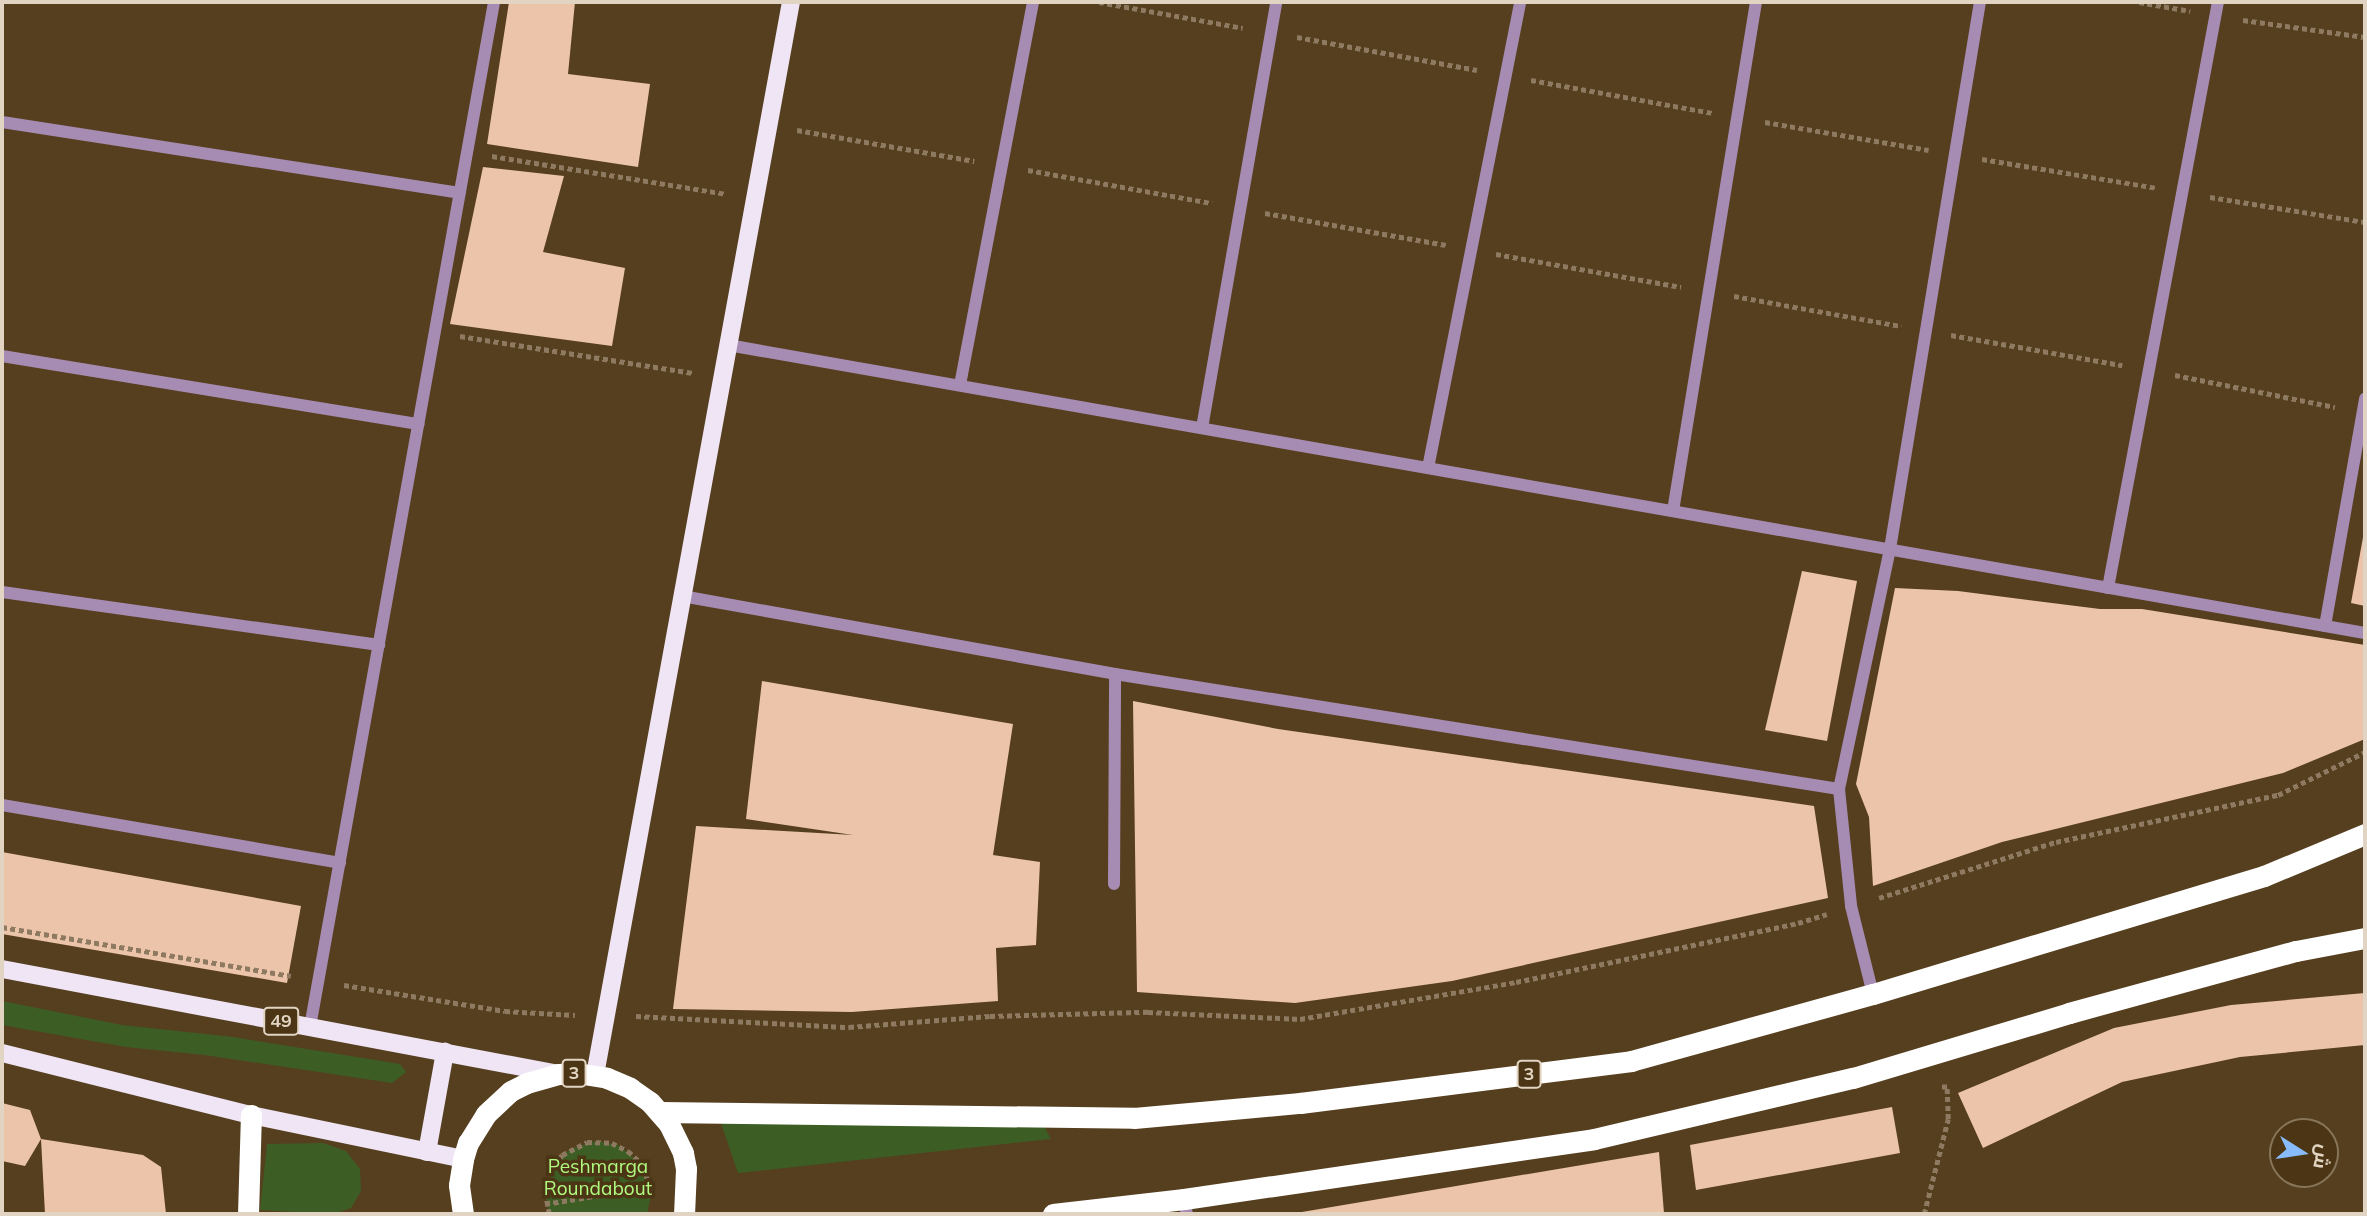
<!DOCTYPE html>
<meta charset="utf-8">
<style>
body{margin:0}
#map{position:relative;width:2367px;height:1216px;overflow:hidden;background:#563f1f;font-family:Mulish,Cairo,sans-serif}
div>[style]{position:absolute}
.green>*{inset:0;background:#3c5e24}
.building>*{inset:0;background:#ecc4aa}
.path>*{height:4.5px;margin-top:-2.25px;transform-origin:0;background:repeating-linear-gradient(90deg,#8e7a60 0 5px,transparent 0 8.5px)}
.minor>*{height:12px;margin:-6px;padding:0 6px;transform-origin:6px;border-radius:6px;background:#a68cb3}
.major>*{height:18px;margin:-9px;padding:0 9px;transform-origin:9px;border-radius:9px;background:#efe5f5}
.highway>*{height:21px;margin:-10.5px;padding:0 10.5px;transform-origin:10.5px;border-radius:10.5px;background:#fff}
span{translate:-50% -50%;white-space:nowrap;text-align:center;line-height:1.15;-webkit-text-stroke:7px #4b3514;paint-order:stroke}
.shield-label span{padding:2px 5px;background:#4b3514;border:2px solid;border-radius:5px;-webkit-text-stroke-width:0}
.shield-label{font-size:18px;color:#e2d4c2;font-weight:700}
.park-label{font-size:19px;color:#b0fa80}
.frame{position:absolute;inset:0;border:4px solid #e2d4c2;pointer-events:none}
.north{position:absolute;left:2269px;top:1118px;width:70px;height:70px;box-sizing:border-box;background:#4b3514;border:2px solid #87755a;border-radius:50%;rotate:102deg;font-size:19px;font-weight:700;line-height:28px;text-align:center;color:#e2d4c2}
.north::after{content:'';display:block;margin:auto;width:24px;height:32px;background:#87bbfb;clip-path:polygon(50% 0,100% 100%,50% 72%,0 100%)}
</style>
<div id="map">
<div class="green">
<div style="clip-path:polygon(2px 1001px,122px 1025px,233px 1037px,400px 1064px,406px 1072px,392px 1083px,205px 1055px,126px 1047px,2px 1025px)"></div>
<div style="clip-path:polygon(721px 1123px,1044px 1126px,1051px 1139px,738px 1173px)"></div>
<div style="clip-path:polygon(596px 1141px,618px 1145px,643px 1165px,651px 1195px,647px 1214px,549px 1214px,545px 1192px,555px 1163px,570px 1149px)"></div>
<div style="clip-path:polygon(323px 1143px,346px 1151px,360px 1169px,361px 1191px,351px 1208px,333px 1214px,260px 1210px,267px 1144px)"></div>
</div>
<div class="building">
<div style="clip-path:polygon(509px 2px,575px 2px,568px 74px,650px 84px,638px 167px,487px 144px)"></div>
<div style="clip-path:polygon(483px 167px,564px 176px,543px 252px,625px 268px,612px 346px,450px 324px)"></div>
<div style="clip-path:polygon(2364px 532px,2365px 532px,2365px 606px,2351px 603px)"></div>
<div style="clip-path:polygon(1802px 571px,1857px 581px,1827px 741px,1765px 730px)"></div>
<div style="clip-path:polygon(1895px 588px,1958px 591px,2100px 609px,2142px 609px,2365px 645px,2365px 739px,2283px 773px,2002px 842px,1873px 886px,1869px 817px,1856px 784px)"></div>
<div style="clip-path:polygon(762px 681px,1013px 724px,993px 855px,1040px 862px,1036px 945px,996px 948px,998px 1001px,852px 1012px,673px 1009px,696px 826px,853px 835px,746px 819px)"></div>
<div style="clip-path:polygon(1133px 701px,1278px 729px,1814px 806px,1828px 898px,1452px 981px,1295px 1003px,1137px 992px)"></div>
<div style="clip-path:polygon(2px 852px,301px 906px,287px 983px,2px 934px)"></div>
<div style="clip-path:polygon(2365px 993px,2365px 1045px,2240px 1057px,2122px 1082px,1983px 1148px,1958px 1093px,2114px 1028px,2231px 1005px)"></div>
<div style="clip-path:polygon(2px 1103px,30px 1110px,41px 1139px,143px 1155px,161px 1167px,166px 1214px,45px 1214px,41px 1139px,25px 1166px,2px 1161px)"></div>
<div style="clip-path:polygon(1892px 1107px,1900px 1153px,1696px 1190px,1690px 1145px)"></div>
<div style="clip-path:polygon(1659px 1152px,1664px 1213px,1296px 1214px,1296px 1213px)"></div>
</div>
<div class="path">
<div style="left:1099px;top:2px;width:146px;rotate:10.2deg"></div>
<div style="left:2139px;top:2px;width:52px;rotate:10deg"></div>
<div style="left:2243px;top:20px;width:123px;rotate:7.9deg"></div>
<div style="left:1297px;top:37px;width:183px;rotate:10.4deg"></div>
<div style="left:1531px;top:80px;width:184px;rotate:10.3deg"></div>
<div style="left:1765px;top:122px;width:166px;rotate:9.7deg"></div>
<div style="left:797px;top:130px;width:180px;rotate:9.9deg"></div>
<div style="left:492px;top:156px;width:237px;rotate:9.2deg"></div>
<div style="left:1982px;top:159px;width:177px;rotate:9.4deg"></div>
<div style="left:1028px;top:170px;width:187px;rotate:10.2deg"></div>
<div style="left:2210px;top:197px;width:157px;rotate:9.2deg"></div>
<div style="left:1265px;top:213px;width:184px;rotate:10deg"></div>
<div style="left:1496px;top:254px;width:188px;rotate:10.1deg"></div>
<div style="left:1734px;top:296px;width:170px;rotate:10.2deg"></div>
<div style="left:1951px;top:335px;width:174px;rotate:10deg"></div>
<div style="left:460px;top:336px;width:236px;rotate:9deg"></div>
<div style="left:2175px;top:375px;width:163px;rotate:11.3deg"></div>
<div style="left:1879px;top:898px;width:186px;rotate:-17.6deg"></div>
<div style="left:2056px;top:842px;width:227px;rotate:-12deg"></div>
<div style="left:2278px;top:795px;width:97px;rotate:-26.3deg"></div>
<div style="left:2px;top:927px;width:293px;rotate:9.6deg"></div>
<div style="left:344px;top:985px;width:163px;rotate:9.2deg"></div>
<div style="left:505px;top:1011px;width:70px;rotate:3.3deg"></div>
<div style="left:636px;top:1016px;width:213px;rotate:3deg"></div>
<div style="left:849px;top:1027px;width:141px;rotate:-4.5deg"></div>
<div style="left:990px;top:1016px;width:158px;rotate:-1.5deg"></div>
<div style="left:1148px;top:1012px;width:152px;rotate:2.6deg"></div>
<div style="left:1300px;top:1019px;width:219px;rotate:-9.7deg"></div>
<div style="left:1516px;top:982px;width:288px;rotate:-11.8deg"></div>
<div style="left:1798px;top:923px;width:30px;rotate:-17deg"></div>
<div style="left:545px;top:1204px;width:106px;rotate:-9.2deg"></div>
<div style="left:549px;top:1214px;width:22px;rotate:-100deg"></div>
<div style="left:545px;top:1192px;width:21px;rotate:-76deg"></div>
<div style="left:550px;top:1172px;width:21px;rotate:-55deg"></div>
<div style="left:562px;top:1155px;width:28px;rotate:-27deg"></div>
<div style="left:587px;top:1142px;width:25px;rotate:2deg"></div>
<div style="left:612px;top:1143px;width:18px;rotate:27deg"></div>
<div style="left:628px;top:1151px;width:21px;rotate:43deg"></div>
<div style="left:643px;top:1165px;width:22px;rotate:72deg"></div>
<div style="left:1924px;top:1214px;width:98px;rotate:-75.8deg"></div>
<div style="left:1948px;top:1119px;width:32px;rotate:-92deg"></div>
<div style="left:1947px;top:1087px;width:6px;rotate:180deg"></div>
</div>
<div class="minor">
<div style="left:2px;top:122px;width:463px;rotate:8.8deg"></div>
<div style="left:728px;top:345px;width:1662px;rotate:9.98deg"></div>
<div style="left:2px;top:356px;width:422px;rotate:9.3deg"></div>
<div style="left:960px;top:385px;width:390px;rotate:-79.2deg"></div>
<div style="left:1202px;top:428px;width:432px;rotate:-80.1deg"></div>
<div style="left:1428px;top:468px;width:475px;rotate:-78.8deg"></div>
<div style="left:1673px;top:511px;width:516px;rotate:-80.74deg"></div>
<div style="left:2108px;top:588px;width:596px;rotate:-79.37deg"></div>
<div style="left:2px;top:592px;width:381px;rotate:8deg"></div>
<div style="left:682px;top:596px;width:440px;rotate:10.2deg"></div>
<div style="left:1115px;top:674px;width:733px;rotate:9.03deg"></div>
<div style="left:1839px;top:789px;width:245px;rotate:-78deg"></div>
<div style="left:1890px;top:549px;width:554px;rotate:-80.66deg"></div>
<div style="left:2325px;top:626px;width:231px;rotate:-80deg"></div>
<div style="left:1839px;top:789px;width:118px;rotate:84.1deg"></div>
<div style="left:1851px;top:906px;width:91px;rotate:76deg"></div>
<div style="left:2px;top:805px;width:343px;rotate:9.7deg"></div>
<div style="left:1114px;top:884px;width:210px;rotate:-89.7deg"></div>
<div style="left:310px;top:1027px;width:1041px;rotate:-79.82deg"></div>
<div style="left:1184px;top:1199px;width:15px;rotate:79deg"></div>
</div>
<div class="major">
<div style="left:2px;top:969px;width:567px;rotate:10.68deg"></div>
<div style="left:2px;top:1053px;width:257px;rotate:14deg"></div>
<div style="left:251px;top:1115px;width:217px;rotate:11.7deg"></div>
<div style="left:595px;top:1075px;width:1091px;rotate:-79.65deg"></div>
<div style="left:427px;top:1152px;width:102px;rotate:-79.8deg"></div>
</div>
<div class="highway">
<div style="left:659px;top:1112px;width:475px;rotate:0.7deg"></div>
<div style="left:1134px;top:1118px;width:167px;rotate:-5.2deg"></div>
<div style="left:1300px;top:1103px;width:334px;rotate:-7.2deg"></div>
<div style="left:1631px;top:1061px;width:251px;rotate:-15.5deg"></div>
<div style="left:1873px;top:994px;width:408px;rotate:-16.8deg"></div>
<div style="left:2264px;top:876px;width:109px;rotate:-22.6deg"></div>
<div style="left:248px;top:1214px;width:99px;rotate:-88.3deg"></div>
<div style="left:463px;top:1214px;width:29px;rotate:-98deg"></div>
<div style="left:459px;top:1185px;width:26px;rotate:-81deg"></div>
<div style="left:463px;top:1159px;width:17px;rotate:-73deg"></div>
<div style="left:468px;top:1143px;width:34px;rotate:-58deg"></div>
<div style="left:486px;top:1114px;width:34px;rotate:-43deg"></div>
<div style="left:511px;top:1091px;width:18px;rotate:-27deg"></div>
<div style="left:527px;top:1083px;width:33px;rotate:-16deg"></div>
<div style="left:559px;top:1074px;width:18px;rotate:-3deg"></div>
<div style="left:577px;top:1073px;width:30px;rotate:9deg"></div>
<div style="left:607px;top:1078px;width:25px;rotate:23deg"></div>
<div style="left:630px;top:1088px;width:24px;rotate:35deg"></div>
<div style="left:650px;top:1102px;width:29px;rotate:49deg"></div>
<div style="left:669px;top:1124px;width:32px;rotate:64deg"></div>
<div style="left:683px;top:1153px;width:16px;rotate:79deg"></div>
<div style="left:686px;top:1169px;width:45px;rotate:92.5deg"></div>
<div style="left:1053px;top:1214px;width:132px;rotate:-6.5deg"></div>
<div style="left:1184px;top:1199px;width:414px;rotate:-8.3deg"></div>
<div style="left:1594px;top:1139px;width:266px;rotate:-13.3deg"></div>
<div style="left:1853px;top:1078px;width:226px;rotate:-16.7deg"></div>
<div style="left:2069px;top:1013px;width:235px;rotate:-15.3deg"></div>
<div style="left:2296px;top:951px;width:70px;rotate:-10.7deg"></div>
</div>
<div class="shield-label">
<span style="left:281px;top:1021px">49</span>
<span style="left:574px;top:1073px">3</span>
<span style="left:1529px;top:1074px">3</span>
</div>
<div class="park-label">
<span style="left:598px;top:1178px">Peshmarga<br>Roundabout</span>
</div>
<div class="frame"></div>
<div class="north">ش</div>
</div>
